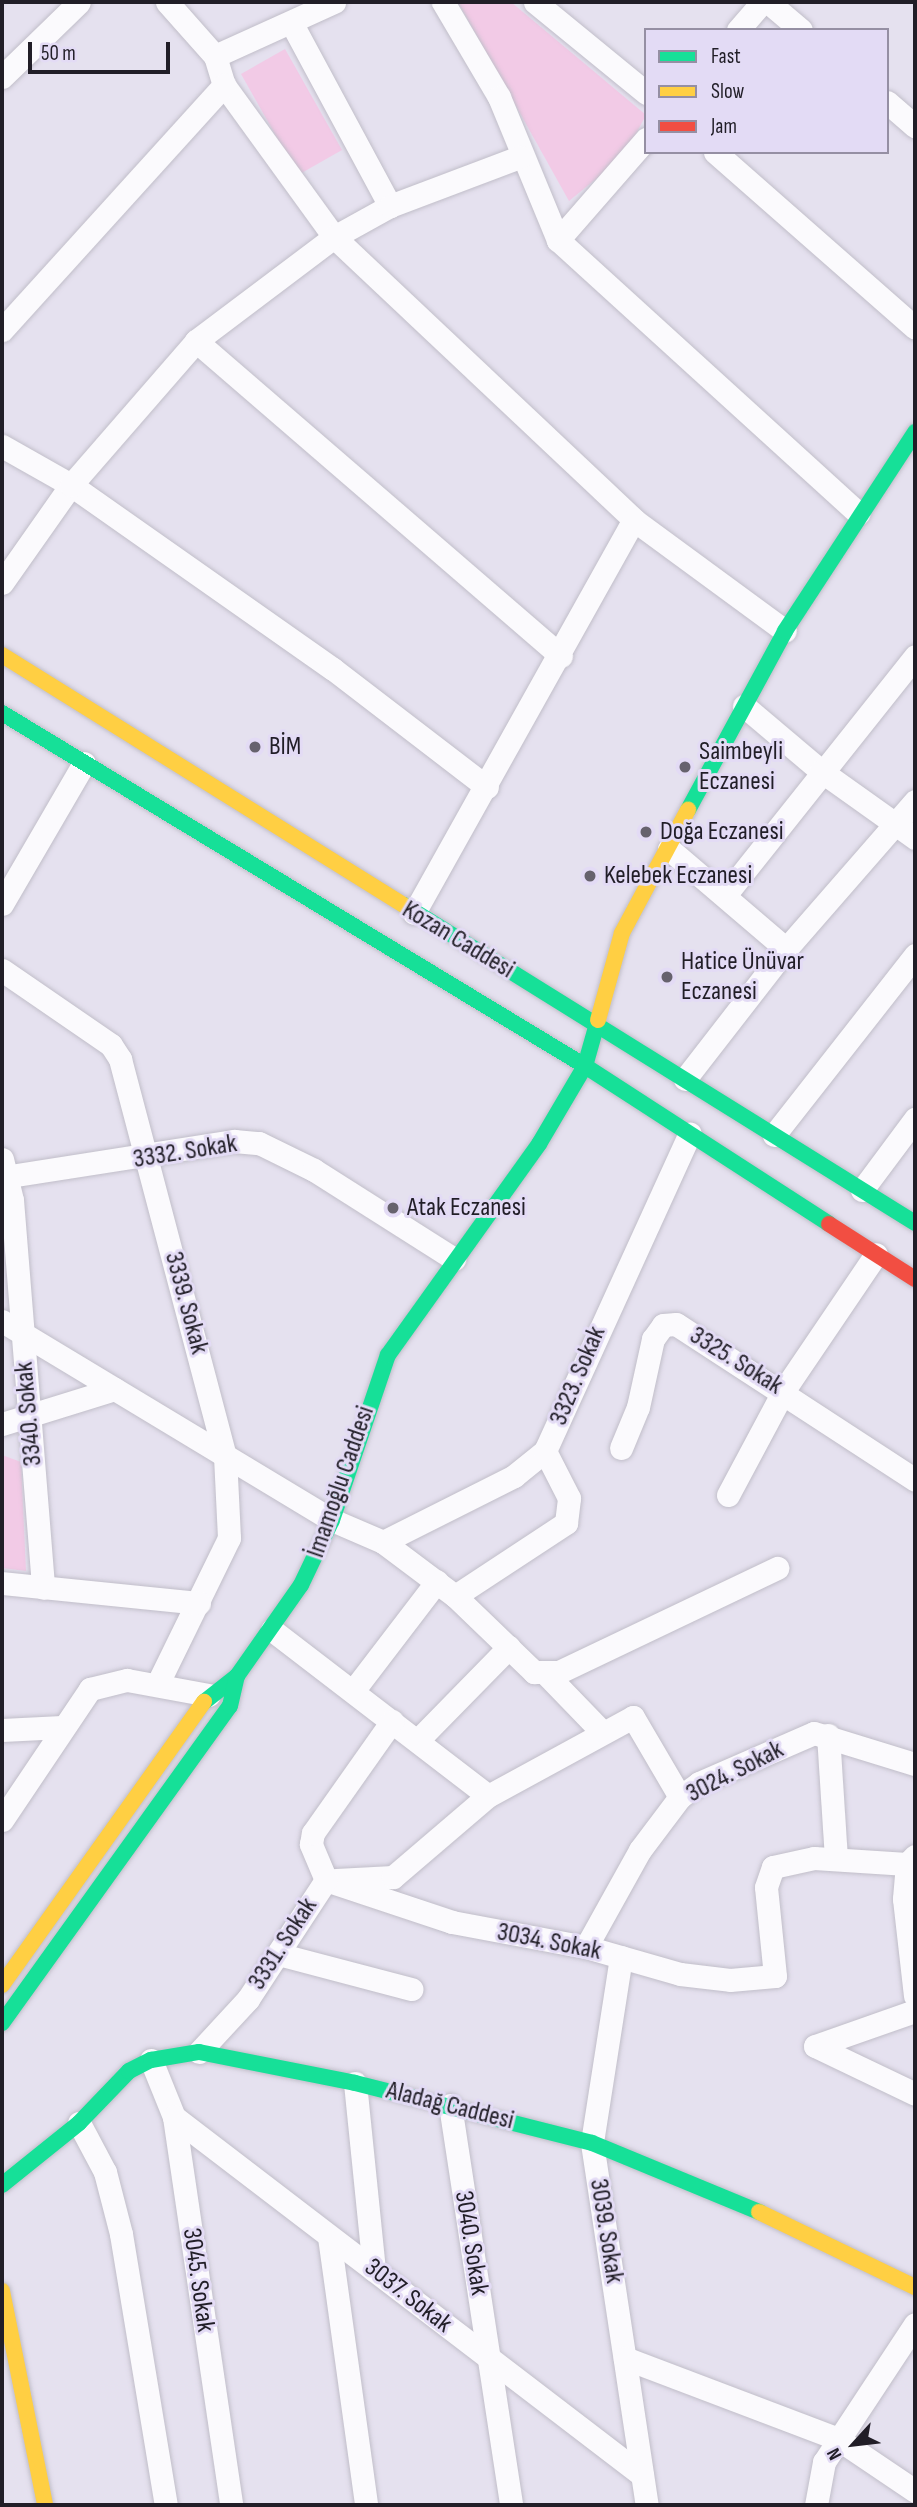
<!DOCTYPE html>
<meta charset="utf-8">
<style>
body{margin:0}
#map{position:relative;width:917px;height:2507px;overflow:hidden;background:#e5e1ef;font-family:"Sofia Sans Condensed",sans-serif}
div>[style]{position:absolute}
.green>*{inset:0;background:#f2cae6}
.roads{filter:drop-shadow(0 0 2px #c1bec9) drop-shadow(0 0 2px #c1bec9)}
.street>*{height:23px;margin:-11.5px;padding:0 11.5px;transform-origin:11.5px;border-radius:11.5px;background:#fbfafd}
.fast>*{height:16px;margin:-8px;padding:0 8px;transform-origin:8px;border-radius:8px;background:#16e098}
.slow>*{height:16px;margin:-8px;padding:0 8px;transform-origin:8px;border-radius:8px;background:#ffcf43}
.jam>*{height:16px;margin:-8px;padding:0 8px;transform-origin:8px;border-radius:8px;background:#f24e42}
.dots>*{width:19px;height:19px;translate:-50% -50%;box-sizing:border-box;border:4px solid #e3dbf5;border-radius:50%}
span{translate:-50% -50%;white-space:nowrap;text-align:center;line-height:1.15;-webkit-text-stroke:6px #e3dbf5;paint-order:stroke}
.poi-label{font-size:26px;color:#211e27}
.left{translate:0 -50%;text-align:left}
.street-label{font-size:26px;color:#211e27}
.frame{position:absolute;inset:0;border:4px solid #211e27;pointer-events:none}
.legend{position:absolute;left:644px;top:28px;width:245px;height:126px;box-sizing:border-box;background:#e3dbf5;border:2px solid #958fa3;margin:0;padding:9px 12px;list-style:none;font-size:21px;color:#211e27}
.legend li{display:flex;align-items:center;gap:14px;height:35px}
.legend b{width:35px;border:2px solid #958fa3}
.north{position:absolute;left:819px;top:2409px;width:70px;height:70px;-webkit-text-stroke:5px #e3dbf5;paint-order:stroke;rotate:243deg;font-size:19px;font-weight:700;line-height:28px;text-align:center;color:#211e27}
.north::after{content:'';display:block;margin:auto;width:24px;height:32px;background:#211e27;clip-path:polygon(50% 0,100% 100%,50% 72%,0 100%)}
.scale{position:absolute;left:28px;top:42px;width:142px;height:32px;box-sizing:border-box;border:4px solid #211e27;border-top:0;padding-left:9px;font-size:21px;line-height:24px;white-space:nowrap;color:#211e27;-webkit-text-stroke:5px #e3dbf5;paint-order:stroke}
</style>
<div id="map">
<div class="green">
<div style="clip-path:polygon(458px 2px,511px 2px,646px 115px,624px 156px,569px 201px)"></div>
<div style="clip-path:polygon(285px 49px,342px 150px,298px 175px,241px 74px)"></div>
<div style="clip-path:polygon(2px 1455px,21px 1462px,26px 1571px,2px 1568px)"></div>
</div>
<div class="roads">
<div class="street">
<div style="left:167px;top:2px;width:72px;rotate:48.4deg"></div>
<div style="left:215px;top:56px;width:30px;rotate:73deg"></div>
<div style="left:224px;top:85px;width:188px;rotate:54.1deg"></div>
<div style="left:334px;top:237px;width:412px;rotate:43.3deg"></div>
<div style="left:634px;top:520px;width:187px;rotate:36.3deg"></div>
<div style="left:443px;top:2px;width:110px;rotate:59.5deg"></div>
<div style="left:499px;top:97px;width:155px;rotate:67.6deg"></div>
<div style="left:558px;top:240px;width:406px;rotate:42.3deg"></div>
<div style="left:535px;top:2px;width:144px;rotate:39.3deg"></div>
<div style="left:768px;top:2px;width:43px;rotate:40.3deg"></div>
<div style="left:292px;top:24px;width:207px;rotate:61.7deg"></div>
<div style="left:738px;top:30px;width:37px;rotate:-49deg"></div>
<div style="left:215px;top:56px;width:131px;rotate:-24.4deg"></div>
<div style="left:2px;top:77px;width:107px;rotate:-44.2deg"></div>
<div style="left:887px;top:102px;width:37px;rotate:41deg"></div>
<div style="left:715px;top:152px;width:266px;rotate:41.3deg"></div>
<div style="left:558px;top:240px;width:134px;rotate:-48.9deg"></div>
<div style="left:2px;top:330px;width:331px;rotate:-47.8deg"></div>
<div style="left:196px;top:341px;width:482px;rotate:40.8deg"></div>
<div style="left:2px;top:446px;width:79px;rotate:29.5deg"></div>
<div style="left:71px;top:485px;width:320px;rotate:35.1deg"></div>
<div style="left:333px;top:669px;width:194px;rotate:37.5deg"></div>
<div style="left:2px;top:583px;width:120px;rotate:-54.9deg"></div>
<div style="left:71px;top:485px;width:191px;rotate:-49deg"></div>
<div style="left:196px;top:341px;width:173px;rotate:-37deg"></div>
<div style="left:334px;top:237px;width:64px;rotate:-29deg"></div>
<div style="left:390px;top:206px;width:139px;rotate:-20.7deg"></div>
<div style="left:744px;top:706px;width:101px;rotate:40.2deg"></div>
<div style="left:821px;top:771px;width:115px;rotate:35.5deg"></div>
<div style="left:669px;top:849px;width:154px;rotate:40.5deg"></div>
<div style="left:726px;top:894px;width:304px;rotate:-51.5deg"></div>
<div style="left:2px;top:904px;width:163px;rotate:-59.8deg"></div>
<div style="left:414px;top:913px;width:450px;rotate:-60.8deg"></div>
<div style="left:2px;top:970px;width:132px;rotate:34.5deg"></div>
<div style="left:111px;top:1045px;width:17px;rotate:57deg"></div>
<div style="left:120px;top:1059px;width:411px;rotate:75.2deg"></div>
<div style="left:225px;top:1456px;width:82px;rotate:87.2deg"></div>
<div style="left:229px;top:1538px;width:161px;rotate:116.1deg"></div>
<div style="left:685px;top:1079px;width:165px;rotate:-52.2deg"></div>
<div style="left:786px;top:949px;width:196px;rotate:-48.9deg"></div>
<div style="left:774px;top:1135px;width:229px;rotate:-51.9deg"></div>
<div style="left:2px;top:1159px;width:42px;rotate:76.3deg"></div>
<div style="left:12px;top:1200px;width:389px;rotate:85.4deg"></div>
<div style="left:10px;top:1176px;width:227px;rotate:-8.9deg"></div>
<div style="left:234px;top:1141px;width:25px;rotate:5deg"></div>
<div style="left:259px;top:1143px;width:61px;rotate:26.1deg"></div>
<div style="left:314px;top:1170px;width:166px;rotate:32.4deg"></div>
<div style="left:862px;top:1190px;width:89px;rotate:-53.3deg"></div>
<div style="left:2px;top:1321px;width:385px;rotate:31.1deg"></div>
<div style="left:332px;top:1520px;width:56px;rotate:23.3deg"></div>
<div style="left:383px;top:1542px;width:90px;rotate:36.9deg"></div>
<div style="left:455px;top:1596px;width:110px;rotate:43.9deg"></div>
<div style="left:534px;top:1672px;width:25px"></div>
<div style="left:559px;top:1672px;width:242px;rotate:-25.5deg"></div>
<div style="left:2px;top:1424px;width:118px;rotate:-17.2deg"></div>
<div style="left:621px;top:1448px;width:44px;rotate:-67.5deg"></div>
<div style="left:638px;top:1407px;width:70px;rotate:-77.6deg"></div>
<div style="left:653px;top:1339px;width:17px;rotate:-54deg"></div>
<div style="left:663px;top:1325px;width:13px;rotate:-4deg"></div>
<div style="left:676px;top:1324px;width:285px;rotate:33.1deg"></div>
<div style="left:728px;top:1495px;width:119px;rotate:-61.9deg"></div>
<div style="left:784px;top:1390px;width:164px;rotate:-55.9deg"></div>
<div style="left:383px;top:1542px;width:147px;rotate:-26.7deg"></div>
<div style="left:514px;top:1476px;width:40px;rotate:-39deg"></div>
<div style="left:545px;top:1451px;width:349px;rotate:-65.5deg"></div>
<div style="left:2px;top:1583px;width:198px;rotate:5.8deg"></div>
<div style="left:455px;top:1596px;width:133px;rotate:-33.3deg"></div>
<div style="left:566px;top:1523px;width:25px;rotate:-83deg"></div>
<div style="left:569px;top:1498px;width:53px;rotate:-117.1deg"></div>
<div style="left:272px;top:1630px;width:272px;rotate:37.5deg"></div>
<div style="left:547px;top:1675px;width:78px;rotate:46deg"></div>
<div style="left:353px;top:1691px;width:138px;rotate:-52.6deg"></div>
<div style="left:2px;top:1730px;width:60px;rotate:-2.9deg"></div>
<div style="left:828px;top:1735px;width:123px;rotate:86.3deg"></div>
<div style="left:418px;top:1740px;width:130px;rotate:-45.6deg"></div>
<div style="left:2px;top:1820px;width:158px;rotate:-56.1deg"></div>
<div style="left:90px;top:1689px;width:38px;rotate:-14deg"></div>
<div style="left:127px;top:1680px;width:83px;rotate:10.4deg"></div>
<div style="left:915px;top:1856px;width:11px;rotate:135deg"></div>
<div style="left:907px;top:1864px;width:35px;rotate:95deg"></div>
<div style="left:904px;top:1899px;width:97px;rotate:83.5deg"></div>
<div style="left:326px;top:1880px;width:133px;rotate:18.4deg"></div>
<div style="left:452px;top:1922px;width:136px;rotate:10.6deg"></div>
<div style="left:586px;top:1947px;width:98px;rotate:16deg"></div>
<div style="left:680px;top:1974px;width:50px;rotate:6.8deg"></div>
<div style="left:730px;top:1980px;width:45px;rotate:-5.1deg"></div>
<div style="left:775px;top:1976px;width:89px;rotate:-95.8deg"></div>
<div style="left:766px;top:1887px;width:21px;rotate:-71deg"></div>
<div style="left:773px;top:1867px;width:42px;rotate:-12.4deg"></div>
<div style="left:814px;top:1858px;width:93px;rotate:3.7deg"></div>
<div style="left:336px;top:1880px;width:57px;rotate:-3deg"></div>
<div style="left:393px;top:1877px;width:125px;rotate:-40.5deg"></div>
<div style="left:488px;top:1796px;width:165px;rotate:-28.6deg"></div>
<div style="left:633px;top:1717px;width:93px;rotate:59.6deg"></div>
<div style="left:586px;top:1947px;width:111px;rotate:-60.9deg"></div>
<div style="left:640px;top:1850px;width:66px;rotate:-53deg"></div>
<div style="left:680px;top:1797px;width:24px;rotate:-36deg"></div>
<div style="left:699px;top:1783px;width:125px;rotate:-23.5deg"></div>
<div style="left:814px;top:1733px;width:106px;rotate:17.1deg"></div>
<div style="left:278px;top:1954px;width:138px;rotate:14.7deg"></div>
<div style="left:621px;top:1957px;width:188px;rotate:98.9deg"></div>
<div style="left:592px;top:2143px;width:366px;rotate:81.4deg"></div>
<div style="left:815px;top:2046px;width:111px;rotate:25.6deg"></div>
<div style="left:815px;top:2046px;width:106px;rotate:-19.3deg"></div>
<div style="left:199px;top:2052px;width:72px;rotate:-47.2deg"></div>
<div style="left:248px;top:1999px;width:142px;rotate:-56.8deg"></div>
<div style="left:326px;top:1880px;width:39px;rotate:-113deg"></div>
<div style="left:311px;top:1844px;width:11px;rotate:-80deg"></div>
<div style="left:313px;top:1833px;width:137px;rotate:-54.8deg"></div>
<div style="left:151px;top:2060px;width:61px;rotate:68deg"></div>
<div style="left:174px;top:2117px;width:392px;rotate:81.6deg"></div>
<div style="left:355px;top:2083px;width:188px;rotate:84.2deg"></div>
<div style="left:450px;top:2105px;width:405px;rotate:81.3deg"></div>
<div style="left:174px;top:2117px;width:589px;rotate:37.41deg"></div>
<div style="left:79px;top:2123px;width:55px;rotate:62deg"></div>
<div style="left:105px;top:2172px;width:64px;rotate:75.5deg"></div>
<div style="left:121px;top:2234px;width:275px;rotate:80.6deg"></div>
<div style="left:329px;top:2237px;width:271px;rotate:82.1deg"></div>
<div style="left:625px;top:2358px;width:228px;rotate:20.8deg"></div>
<div style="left:838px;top:2439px;width:93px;rotate:34deg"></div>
<div style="left:816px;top:2505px;width:44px;rotate:-79.5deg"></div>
<div style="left:824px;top:2462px;width:165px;rotate:-56.6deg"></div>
</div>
<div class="fast">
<div style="left:2px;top:713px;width:682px;rotate:31.19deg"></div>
<div style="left:585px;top:1066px;width:291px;rotate:32.9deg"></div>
<div style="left:688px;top:810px;width:204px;rotate:-61.5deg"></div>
<div style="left:785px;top:631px;width:238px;rotate:-56.8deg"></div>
<div style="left:404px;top:905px;width:602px;rotate:31.89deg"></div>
<div style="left:204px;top:1702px;width:42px;rotate:-38.2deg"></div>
<div style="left:237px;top:1676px;width:111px;rotate:-54.9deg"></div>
<div style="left:301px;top:1585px;width:72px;rotate:-64.5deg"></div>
<div style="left:332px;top:1520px;width:174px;rotate:-71.3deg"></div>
<div style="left:388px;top:1355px;width:259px;rotate:-54.4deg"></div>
<div style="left:539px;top:1144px;width:91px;rotate:-59.5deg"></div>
<div style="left:585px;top:1066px;width:48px;rotate:-74.2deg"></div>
<div style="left:2px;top:2023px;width:390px;rotate:-54.3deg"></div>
<div style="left:230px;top:1706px;width:31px;rotate:-77deg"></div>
<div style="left:2px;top:2185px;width:99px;rotate:-38.8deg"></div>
<div style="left:79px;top:2123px;width:72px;rotate:-46.1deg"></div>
<div style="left:129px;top:2071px;width:25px;rotate:-27deg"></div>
<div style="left:151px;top:2060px;width:49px;rotate:-9.5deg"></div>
<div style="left:199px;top:2052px;width:159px;rotate:11.2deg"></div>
<div style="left:355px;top:2083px;width:244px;rotate:14.2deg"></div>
<div style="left:592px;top:2143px;width:181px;rotate:22.4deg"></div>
</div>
<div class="slow">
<div style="left:2px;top:655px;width:473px;rotate:31.9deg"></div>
<div style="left:598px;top:1020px;width:90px;rotate:-74.6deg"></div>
<div style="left:622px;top:933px;width:140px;rotate:-61.8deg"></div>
<div style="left:2px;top:1985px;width:348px;rotate:-54.5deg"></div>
<div style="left:759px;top:2212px;width:173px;rotate:25.7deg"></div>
<div style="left:2px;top:2291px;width:218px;rotate:78.6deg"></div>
</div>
<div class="jam">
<div style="left:829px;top:1224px;width:102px;rotate:32.6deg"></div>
</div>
</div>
<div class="dots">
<div style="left:255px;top:747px;background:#66626d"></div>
<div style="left:685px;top:767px;background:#66626d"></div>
<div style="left:646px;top:832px;background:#66626d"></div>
<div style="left:590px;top:876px;background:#66626d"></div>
<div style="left:667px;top:977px;background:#66626d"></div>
<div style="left:393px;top:1208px;background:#66626d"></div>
</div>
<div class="poi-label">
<span class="left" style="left:269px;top:747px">BİM</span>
<span class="left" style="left:699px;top:767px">Saimbeyli<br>Eczanesi</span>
<span class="left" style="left:660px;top:832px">Doğa Eczanesi</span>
<span class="left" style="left:604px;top:876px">Kelebek Eczanesi</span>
<span class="left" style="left:681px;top:977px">Hatice Ünüvar<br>Eczanesi</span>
<span class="left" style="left:407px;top:1208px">Atak Eczanesi</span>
</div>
<div class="street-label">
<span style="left:458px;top:940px;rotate:31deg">Kozan Caddesi</span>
<span style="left:185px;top:1152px;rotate:-9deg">3332. Sokak</span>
<span style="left:186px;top:1303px;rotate:75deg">3339. Sokak</span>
<span style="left:736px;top:1361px;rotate:32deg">3325. Sokak</span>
<span style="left:578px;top:1376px;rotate:-67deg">3323. Sokak</span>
<span style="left:29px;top:1414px;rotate:-95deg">3340. Sokak</span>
<span style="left:341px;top:1482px;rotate:-71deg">İmamoğlu Caddesi</span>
<span style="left:735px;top:1772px;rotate:-27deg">3024. Sokak</span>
<span style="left:549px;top:1942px;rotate:11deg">3034. Sokak</span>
<span style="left:283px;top:1944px;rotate:-57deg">3331. Sokak</span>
<span style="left:450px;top:2106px;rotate:14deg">Aladağ Caddesi</span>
<span style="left:606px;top:2231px;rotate:81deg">3039. Sokak</span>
<span style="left:471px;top:2243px;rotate:81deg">3040. Sokak</span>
<span style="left:198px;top:2280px;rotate:82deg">3045. Sokak</span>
<span style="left:408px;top:2296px;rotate:38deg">3037. Sokak</span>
</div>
<div class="frame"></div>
<ul class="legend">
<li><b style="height:9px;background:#16e098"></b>Fast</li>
<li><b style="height:9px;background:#ffcf43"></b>Slow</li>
<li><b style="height:9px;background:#f24e42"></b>Jam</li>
</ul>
<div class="north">N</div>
<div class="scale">50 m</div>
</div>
